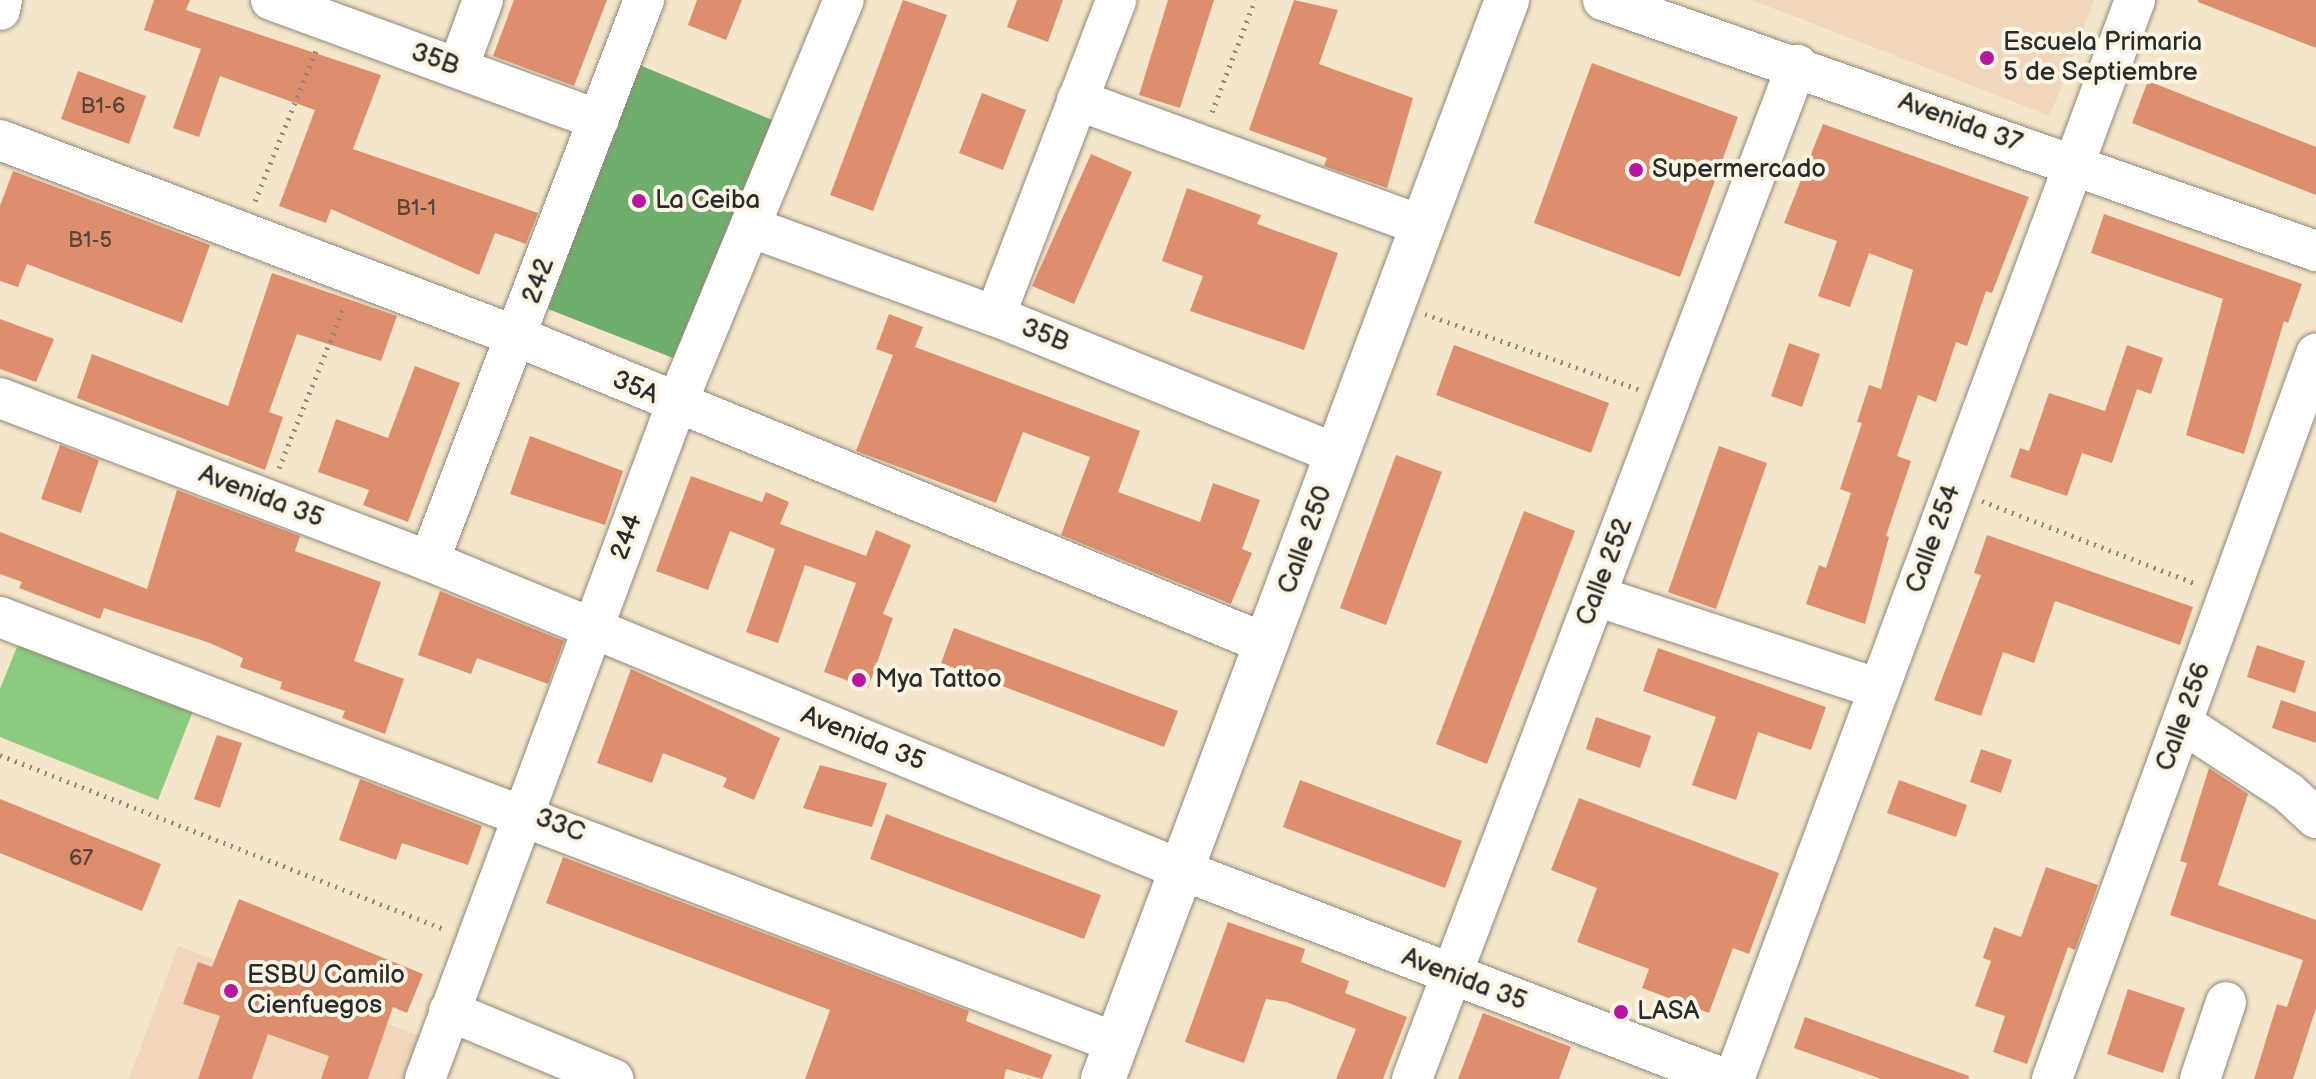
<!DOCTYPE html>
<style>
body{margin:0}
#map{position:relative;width:2316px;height:1079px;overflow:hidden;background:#f5e5ca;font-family:"Balsamiq Sans",sans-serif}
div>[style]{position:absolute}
.built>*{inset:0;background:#efd6bc}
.green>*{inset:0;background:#8bca80}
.forest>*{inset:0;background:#70ae6e}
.building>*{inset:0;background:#dd8e6c}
.path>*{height:5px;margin-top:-2.5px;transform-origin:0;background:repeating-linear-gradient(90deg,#90887a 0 2px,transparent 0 8px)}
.roads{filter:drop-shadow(0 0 2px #90887a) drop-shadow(0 0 2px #90887a)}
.minor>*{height:40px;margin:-20px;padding:0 20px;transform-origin:20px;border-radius:20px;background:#fff}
.major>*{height:44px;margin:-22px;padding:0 22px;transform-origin:22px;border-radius:22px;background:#fff}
.dots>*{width:22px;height:22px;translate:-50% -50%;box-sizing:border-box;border:4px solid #fcf5e5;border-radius:50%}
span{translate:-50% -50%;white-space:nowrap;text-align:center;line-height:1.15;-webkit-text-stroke:8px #fcf5e5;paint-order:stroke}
.number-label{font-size:22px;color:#58443b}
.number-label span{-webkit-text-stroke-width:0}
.poi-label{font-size:26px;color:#2b2b2b}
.left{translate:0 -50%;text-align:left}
.street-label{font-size:26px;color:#2b2b2b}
</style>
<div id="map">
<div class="built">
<div style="clip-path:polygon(1752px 0,2094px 0,2050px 116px)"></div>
<div style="clip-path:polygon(178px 946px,423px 1037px,407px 1079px,129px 1079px)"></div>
</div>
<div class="green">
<div style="clip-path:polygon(19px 642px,193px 711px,158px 800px,0 737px,0 689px)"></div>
</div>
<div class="forest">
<div style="clip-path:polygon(637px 64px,775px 121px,673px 358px,548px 309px)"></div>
</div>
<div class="building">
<div style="clip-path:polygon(154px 0,190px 0,186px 10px,381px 75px,353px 149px,538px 213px,526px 244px,495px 233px,479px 275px,331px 209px,326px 223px,279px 206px,315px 110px,220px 76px,199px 137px,173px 128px,201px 49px,144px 30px)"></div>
<div style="clip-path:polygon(514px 0,607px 0,574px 86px,493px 56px)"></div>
<div style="clip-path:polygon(697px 0,742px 0,726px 40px,688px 25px)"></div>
<div style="clip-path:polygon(903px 0,947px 15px,873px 211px,830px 195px)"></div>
<div style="clip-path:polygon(1017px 0,1063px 0,1048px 42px,1007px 27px)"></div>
<div style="clip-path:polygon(1168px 0,1214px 0,1180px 108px,1139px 95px)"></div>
<div style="clip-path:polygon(1294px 0,1338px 10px,1319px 64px,1413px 98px,1387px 188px,1324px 166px,1327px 158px,1249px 130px)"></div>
<div style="clip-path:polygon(2198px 0,2316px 0,2316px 48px,2198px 2px)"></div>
<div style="clip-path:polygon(1592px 63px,1738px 117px,1680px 277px,1534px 223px)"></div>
<div style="clip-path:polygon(78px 71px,146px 96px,129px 144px,61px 119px)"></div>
<div style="clip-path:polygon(2148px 81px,2316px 147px,2316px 195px,2132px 123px)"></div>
<div style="clip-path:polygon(982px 93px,1026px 110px,1003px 170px,959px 153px)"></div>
<div style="clip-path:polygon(1823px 124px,2029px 197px,1992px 293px,1986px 291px,1967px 346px,1956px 342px,1936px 402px,1918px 395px,1897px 456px,1911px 461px,1886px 536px,1889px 537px,1865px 624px,1806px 604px,1819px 565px,1826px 568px,1851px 493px,1840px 489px,1862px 423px,1857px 422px,1869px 385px,1881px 389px,1913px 270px,1869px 253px,1850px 307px,1818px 296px,1837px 241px,1784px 223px)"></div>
<div style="clip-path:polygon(1091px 154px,1132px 172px,1074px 304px,1032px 286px)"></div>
<div style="clip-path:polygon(13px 171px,210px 245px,182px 323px,27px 264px,18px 287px,0 281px,0 206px)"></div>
<div style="clip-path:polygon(1187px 188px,1261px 215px,1257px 224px,1338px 253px,1304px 350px,1190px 311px,1203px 276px,1162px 261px)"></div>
<div style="clip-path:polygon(2104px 214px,2302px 284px,2288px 323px,2284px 321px,2244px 454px,2186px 435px,2223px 299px,2091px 253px)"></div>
<div style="clip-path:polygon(272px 273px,397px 316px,381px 361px,297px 334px,269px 412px,283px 417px,265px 470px,77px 398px,92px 354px,228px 406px)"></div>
<div style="clip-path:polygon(889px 314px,923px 327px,915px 347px,1140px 431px,1118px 492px,1200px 522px,1213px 483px,1260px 500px,1242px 549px,1252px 553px,1231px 604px,1061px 535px,1090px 457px,1023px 432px,996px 503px,856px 451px,893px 355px,876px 349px)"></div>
<div style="clip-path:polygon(0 319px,54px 339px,36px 382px,0 369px)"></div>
<div style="clip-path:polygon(1789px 343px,1820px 354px,1802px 407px,1771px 396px)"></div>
<div style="clip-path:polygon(1454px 345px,1609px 403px,1591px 453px,1436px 395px)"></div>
<div style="clip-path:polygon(2127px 345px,2163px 358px,2151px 394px,2137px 389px,2112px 463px,2082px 453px,2067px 496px,2010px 477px,2020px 448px,2029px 451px,2049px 393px,2105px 411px)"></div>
<div style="clip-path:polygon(415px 366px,460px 383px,408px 522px,363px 505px,369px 490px,318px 472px,336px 419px,388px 438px)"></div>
<div style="clip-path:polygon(530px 436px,623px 471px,605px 525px,510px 494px)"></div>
<div style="clip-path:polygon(60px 445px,99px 460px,81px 513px,41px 499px)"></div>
<div style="clip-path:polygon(1719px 446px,1767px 463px,1716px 609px,1668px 592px)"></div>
<div style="clip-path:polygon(1396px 455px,1442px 472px,1386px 625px,1340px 608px)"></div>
<div style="clip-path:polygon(691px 476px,762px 502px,766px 492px,789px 502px,780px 524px,866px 556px,876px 530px,911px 545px,883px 614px,893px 618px,868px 688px,824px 672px,856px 583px,805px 565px,778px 643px,746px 632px,775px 549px,730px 531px,708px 590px,656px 571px)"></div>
<div style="clip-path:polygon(177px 490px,300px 536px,295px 551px,381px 582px,354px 661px,404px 679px,385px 734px,342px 718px,345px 711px,280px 689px,282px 682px,240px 667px,243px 658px,210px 643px,104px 608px,100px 619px,19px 588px,22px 582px,0 574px,0 532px,147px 589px)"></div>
<div style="clip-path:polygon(1524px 511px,1575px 531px,1487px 764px,1436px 744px)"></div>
<div style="clip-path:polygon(1987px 535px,2193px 607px,2180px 645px,2055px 601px,2034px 663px,2003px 652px,1981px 716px,1934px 700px,1981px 575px,1974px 573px)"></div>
<div style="clip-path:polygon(440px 591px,564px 641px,548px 684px,477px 658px,471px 674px,418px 655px)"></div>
<div style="clip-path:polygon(954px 628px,1178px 711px,1164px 747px,941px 663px)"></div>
<div style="clip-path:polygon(2257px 645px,2305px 661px,2295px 693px,2247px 677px)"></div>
<div style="clip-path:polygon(1658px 648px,1826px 707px,1811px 750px,1758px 732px,1736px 800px,1692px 785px,1716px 717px,1643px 691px)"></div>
<div style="clip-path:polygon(631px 669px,780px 738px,754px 800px,723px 787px,727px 778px,663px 753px,652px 783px,597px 763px)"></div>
<div style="clip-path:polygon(2281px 700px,2316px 712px,2316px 743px,2272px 728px)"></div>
<div style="clip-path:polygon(1596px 717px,1651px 736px,1640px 768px,1586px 749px)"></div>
<div style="clip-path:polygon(217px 735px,242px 743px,220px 808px,194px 799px)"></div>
<div style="clip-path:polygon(1981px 749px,2012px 760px,2001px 793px,1970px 782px)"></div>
<div style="clip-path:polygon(820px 765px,887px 783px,872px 827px,803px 808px)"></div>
<div style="clip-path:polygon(2209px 768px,2248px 794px,2218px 885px,2316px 920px,2316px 1008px,2293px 1079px,2254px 1079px,2277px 1004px,2287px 1007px,2303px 960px,2170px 915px,2187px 863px,2180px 861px)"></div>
<div style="clip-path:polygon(360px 779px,482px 826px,468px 865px,402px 843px,396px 860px,339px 840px)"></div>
<div style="clip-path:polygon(1300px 780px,1462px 841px,1445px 888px,1283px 827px)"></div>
<div style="clip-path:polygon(1899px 780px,1967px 805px,1956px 837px,1887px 813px)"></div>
<div style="clip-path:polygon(1579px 798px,1779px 873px,1749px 954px,1733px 948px,1709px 1013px,1642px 988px,1649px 969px,1577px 942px,1597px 888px,1551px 870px)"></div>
<div style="clip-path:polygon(0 799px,161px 864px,142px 911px,0 853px)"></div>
<div style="clip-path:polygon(886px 814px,1101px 895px,1084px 939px,870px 859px)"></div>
<div style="clip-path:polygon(563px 857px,969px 1011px,966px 1021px,1052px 1055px,1042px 1079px,1006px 1069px,1004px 1079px,805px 1079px,830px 1010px,546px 903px)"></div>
<div style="clip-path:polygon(2046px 867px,2098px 885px,2075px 950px,2068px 947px,2027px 1064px,1993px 1052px,2005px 1016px,1975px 1006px,1991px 961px,1983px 958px,1994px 927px,2021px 937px)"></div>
<div style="clip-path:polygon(239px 899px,423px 974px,407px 1013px,393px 1007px,368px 1079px,321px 1079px,329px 1056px,268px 1034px,252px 1079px,198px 1079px,220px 1016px,183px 1004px,198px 962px,212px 967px)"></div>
<div style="clip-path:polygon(1228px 922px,1305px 949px,1301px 962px,1349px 981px,1345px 993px,1407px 1017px,1383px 1079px,1336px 1079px,1356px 1029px,1286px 1002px,1266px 999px,1244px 1063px,1185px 1042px)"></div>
<div style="clip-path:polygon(2128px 989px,2185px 1008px,2163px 1073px,2107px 1054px)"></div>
<div style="clip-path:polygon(1483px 1013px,1571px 1047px,1559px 1079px,1458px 1079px)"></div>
<div style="clip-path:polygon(1805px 1017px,1969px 1076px,1968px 1079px,1881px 1079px,1794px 1048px)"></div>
</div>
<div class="path">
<div style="left:1212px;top:112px;width:120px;rotate:-69deg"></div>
<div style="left:255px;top:201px;width:162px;rotate:-67.9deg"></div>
<div style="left:1425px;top:314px;width:226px;rotate:19.4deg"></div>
<div style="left:279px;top:468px;width:174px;rotate:-68deg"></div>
<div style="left:1982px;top:501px;width:230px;rotate:21.1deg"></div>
<div style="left:0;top:755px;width:479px;rotate:21.4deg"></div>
</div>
<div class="roads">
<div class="minor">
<div style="left:271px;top:0;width:349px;rotate:20.1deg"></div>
<div style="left:1603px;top:0;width:756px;rotate:19.39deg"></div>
<div style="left:0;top:10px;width:10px;rotate:-79deg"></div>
<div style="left:458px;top:68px;width:72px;rotate:-69.8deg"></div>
<div style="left:1077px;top:100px;width:368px;rotate:20deg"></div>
<div style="left:0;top:140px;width:554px;rotate:20.82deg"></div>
<div style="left:518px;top:337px;width:809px;rotate:22.29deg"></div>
<div style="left:750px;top:227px;width:261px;rotate:20deg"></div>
<div style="left:995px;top:316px;width:369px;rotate:22deg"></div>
<div style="left:995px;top:316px;width:338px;rotate:-69deg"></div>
<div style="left:0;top:398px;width:459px;rotate:20.8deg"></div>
<div style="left:429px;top:561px;width:814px;rotate:22.31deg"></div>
<div style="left:1182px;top:870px;width:582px;rotate:21.05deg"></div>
<div style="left:429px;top:561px;width:601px;rotate:-69.03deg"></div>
<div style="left:1596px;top:596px;width:298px;rotate:18.2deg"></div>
<div style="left:0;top:617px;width:1195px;rotate:20.88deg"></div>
<div style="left:2182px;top:723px;width:126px;rotate:33.1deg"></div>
<div style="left:2288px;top:792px;width:38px;rotate:43deg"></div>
<div style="left:449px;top:1011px;width:178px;rotate:22.5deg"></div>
<div style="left:425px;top:1079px;width:719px;rotate:-69.57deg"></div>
<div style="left:676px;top:405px;width:438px;rotate:-67.5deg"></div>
<div style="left:1412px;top:1079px;width:1085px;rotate:-69.21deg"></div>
<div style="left:1734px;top:1079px;width:1151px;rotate:-69.61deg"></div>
<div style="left:2052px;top:1079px;width:772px;rotate:-69.99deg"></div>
<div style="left:2200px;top:1079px;width:81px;rotate:-71.3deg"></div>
</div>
<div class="major">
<div style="left:1103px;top:1079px;width:1152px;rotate:-69.47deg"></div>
</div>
</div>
<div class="dots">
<div style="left:1987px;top:58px;background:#b5179e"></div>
<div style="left:1636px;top:170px;background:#b5179e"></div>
<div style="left:639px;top:201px;background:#b5179e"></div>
<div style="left:859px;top:680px;background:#b5179e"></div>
<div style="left:231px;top:991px;background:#b5179e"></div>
<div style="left:1621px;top:1012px;background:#b5179e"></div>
</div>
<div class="number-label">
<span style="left:103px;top:107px">B1-6</span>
<span style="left:416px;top:209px">B1-1</span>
<span style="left:90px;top:241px">B1-5</span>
<span style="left:81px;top:859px">67</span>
</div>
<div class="poi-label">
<span class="left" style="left:2003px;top:58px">Escuela Primaria<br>5 de Septiembre</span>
<span class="left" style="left:1652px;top:170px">Supermercado</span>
<span class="left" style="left:655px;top:201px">La Ceiba</span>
<span class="left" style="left:875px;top:680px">Mya Tattoo</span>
<span class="left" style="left:247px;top:991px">ESBU Camilo<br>Cienfuegos</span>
<span class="left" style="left:1637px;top:1012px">LASA</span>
</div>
<div class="street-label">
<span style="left:435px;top:60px;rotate:20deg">35B</span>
<span style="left:1960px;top:123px;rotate:20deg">Avenida 37</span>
<span style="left:539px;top:281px;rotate:-70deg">242</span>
<span style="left:1045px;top:336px;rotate:22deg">35B</span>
<span style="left:635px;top:388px;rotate:23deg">35A</span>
<span style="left:261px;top:497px;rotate:21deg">Avenida 35</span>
<span style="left:627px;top:537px;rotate:-70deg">244</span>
<span style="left:1934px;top:539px;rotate:-70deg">Calle 254</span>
<span style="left:1306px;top:540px;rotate:-70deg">Calle 250</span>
<span style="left:1605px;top:572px;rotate:-69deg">Calle 252</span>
<span style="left:2184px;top:717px;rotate:-70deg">Calle 256</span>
<span style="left:863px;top:739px;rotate:22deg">Avenida 35</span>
<span style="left:560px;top:826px;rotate:21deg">33C</span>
<span style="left:1464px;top:980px;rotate:21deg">Avenida 35</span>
</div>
</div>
